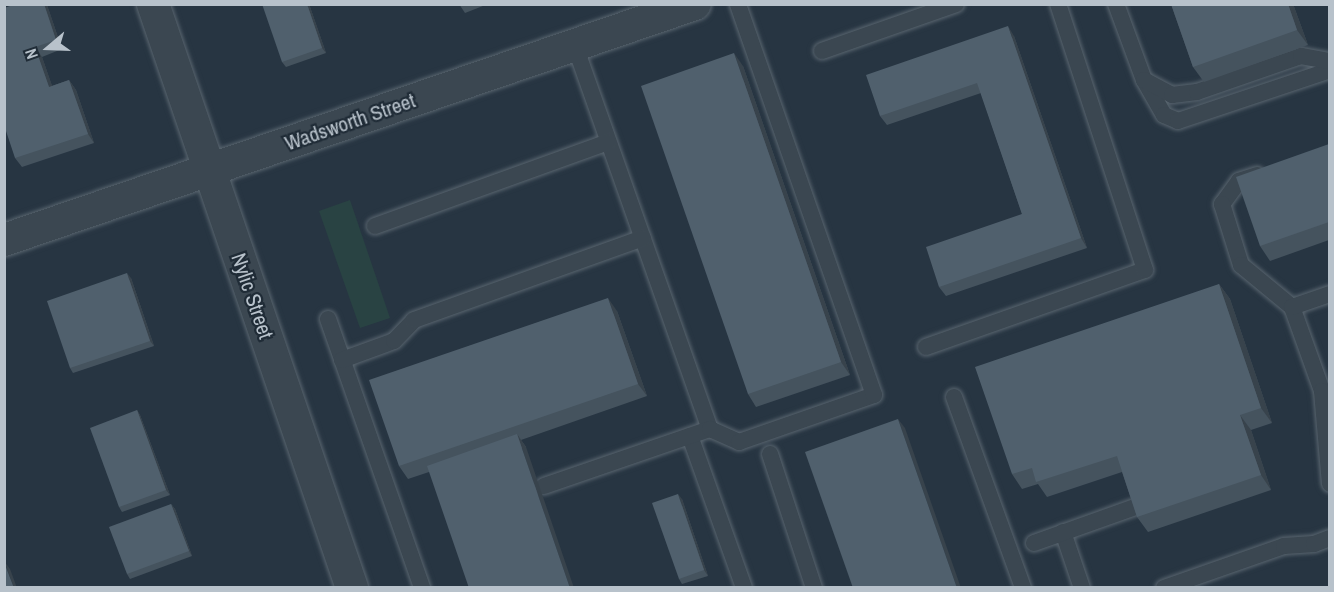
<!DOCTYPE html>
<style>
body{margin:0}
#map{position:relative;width:1334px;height:592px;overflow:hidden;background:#273542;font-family:"Archivo Narrow",sans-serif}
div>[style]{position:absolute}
.green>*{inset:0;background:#294343}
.roads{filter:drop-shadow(0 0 2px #59656f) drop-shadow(0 0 2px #59656f)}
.lane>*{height:16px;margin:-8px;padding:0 8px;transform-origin:8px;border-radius:8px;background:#3b4751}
.street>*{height:32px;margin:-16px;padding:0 16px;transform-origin:16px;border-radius:16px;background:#3b4751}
.wall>*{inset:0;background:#45535e}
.shaded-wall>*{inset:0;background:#38434c}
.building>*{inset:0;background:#50606d}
span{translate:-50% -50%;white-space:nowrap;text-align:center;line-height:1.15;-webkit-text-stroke:4.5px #202c37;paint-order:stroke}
.street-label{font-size:21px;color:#b8c2cb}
.frame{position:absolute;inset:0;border:6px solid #b8c2cb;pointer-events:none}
.north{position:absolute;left:18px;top:18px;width:60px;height:60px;-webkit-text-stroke:4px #202c37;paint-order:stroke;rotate:251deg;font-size:16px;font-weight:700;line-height:24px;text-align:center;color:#b8c2cb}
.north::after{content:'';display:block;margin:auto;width:21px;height:27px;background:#b8c2cb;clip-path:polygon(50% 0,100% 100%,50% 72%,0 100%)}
</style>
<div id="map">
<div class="green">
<div style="clip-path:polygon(350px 200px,390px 318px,360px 328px,319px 211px)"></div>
</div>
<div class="roads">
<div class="lane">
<div style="left:1116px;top:4px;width:81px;rotate:69.8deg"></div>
<div style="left:1144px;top:80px;width:40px;rotate:60.3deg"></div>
<div style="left:1164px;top:115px;width:15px;rotate:23deg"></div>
<div style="left:1178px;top:121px;width:160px;rotate:-18.5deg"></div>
<div style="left:575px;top:46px;width:406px;rotate:70.6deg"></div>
<div style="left:822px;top:51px;width:142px;rotate:-19.3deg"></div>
<div style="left:1144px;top:80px;width:32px;rotate:28deg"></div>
<div style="left:1172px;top:95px;width:25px;rotate:-7deg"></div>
<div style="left:1197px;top:92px;width:110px;rotate:-19.1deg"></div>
<div style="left:1301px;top:56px;width:29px;rotate:10deg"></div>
<div style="left:1257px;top:175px;width:19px;rotate:162deg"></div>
<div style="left:1239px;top:181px;width:29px;rotate:126deg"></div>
<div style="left:1222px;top:204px;width:64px;rotate:72.7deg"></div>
<div style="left:1241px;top:265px;width:66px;rotate:39.5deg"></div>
<div style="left:1292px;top:307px;width:89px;rotate:70.3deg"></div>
<div style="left:1322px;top:391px;width:93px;rotate:85.1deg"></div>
<div style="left:375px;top:226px;width:248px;rotate:-19.8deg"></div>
<div style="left:1292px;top:307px;width:40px;rotate:-18.9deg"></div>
<div style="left:328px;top:319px;width:285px;rotate:70.7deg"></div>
<div style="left:926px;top:347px;width:232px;rotate:-19.4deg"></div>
<div style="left:1145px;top:270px;width:280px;rotate:-108.1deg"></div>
<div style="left:342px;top:360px;width:55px;rotate:-20.1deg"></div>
<div style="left:394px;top:341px;width:29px;rotate:-46deg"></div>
<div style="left:414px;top:320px;width:243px;rotate:-19.7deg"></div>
<div style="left:954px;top:397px;width:203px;rotate:70.1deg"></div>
<div style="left:690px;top:436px;width:161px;rotate:70.4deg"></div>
<div style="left:770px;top:454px;width:141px;rotate:71.8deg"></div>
<div style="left:544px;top:486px;width:176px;rotate:-19deg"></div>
<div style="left:710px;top:429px;width:32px;rotate:24deg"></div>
<div style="left:739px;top:442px;width:143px;rotate:-19.2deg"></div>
<div style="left:874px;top:395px;width:414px;rotate:-109.2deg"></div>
<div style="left:1063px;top:532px;width:59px;rotate:71.3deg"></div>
<div style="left:1034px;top:543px;width:110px;rotate:-19.6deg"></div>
<div style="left:1164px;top:588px;width:127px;rotate:-19.3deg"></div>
<div style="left:1284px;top:546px;width:30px;rotate:-4deg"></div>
<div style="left:1314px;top:544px;width:17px;rotate:-21deg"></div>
</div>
<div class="street">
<div style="left:153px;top:4px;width:617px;rotate:71.18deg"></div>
<div style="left:4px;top:240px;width:730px;rotate:-18.86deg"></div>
</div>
</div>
<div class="wall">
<div style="clip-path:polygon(16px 4px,47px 4px,47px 5px,62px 49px,42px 57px,52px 86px,69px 80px,76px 90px,94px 143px,22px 167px,15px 158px)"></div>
<div style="clip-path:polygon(309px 4px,326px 53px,286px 67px,282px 62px)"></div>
<div style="clip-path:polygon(459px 4px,488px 4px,465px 13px)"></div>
<div style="clip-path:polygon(1171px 4px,1293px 4px,1308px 45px,1204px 82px,1193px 67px)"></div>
<div style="clip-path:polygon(1014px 36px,1087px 248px,946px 296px,939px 287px,1022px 214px,981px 93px,887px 125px,880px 116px)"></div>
<div style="clip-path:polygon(743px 66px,850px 375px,756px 407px,748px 394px)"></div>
<div style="clip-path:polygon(1329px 144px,1329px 240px,1270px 261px,1260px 246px)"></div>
<div style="clip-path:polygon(131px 278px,154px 346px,73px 373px,70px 368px)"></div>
<div style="clip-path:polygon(1219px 284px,1230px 299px,1272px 423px,1251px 430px,1271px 490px,1148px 532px,1137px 517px,1122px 472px,1047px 497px,1038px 484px,1022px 489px,1012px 474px)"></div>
<div style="clip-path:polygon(617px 311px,647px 396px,521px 440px,526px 447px,429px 472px,408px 479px,399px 466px)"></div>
<div style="clip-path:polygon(137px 410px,140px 415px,170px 495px,122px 512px,119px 507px)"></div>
<div style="clip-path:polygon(682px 499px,708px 576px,682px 584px,679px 579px)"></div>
<div style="clip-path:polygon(171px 504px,175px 509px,192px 556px,130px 579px,127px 574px)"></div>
</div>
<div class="shaded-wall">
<div style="clip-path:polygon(44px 4px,47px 4px,47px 5px,62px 49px,56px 40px)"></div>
<div style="clip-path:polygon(307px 4px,309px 4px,326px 53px,322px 48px)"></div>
<div style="clip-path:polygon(1288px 4px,1293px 4px,1308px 45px,1297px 30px)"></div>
<div style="clip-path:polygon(1008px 26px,1014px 36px,1087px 248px,1081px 238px)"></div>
<div style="clip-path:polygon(35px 47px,42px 57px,56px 97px,49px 87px)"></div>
<div style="clip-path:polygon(734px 53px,743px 66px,850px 375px,841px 362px)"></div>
<div style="clip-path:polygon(69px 80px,76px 90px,94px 143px,88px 134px)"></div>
<div style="clip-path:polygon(127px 273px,131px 278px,154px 346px,150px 341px)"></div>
<div style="clip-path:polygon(1219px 284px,1230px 299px,1272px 423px,1261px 408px)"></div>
<div style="clip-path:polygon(608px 298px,617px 311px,647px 396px,638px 384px)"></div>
<div style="clip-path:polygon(137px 410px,140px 415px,170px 495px,166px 490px)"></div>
<div style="clip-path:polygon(1240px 415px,1251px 430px,1271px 490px,1261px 475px)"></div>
<div style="clip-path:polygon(898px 419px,905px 428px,961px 588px,957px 588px)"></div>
<div style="clip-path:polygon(517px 434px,526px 447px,574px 588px,570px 588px)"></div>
<div style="clip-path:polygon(678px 494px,682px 499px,708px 576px,704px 570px)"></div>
<div style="clip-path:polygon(171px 504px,175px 509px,192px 556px,189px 551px)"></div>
<div style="clip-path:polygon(4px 561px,10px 569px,17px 588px,14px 588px)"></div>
</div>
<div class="building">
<div style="clip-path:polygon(16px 4px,44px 4px,56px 40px,35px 47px,49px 87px,69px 80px,88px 134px,15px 158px,4px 125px,4px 8px)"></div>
<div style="clip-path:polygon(262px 4px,307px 4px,322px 48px,282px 62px)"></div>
<div style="clip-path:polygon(1171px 4px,1288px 4px,1297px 30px,1193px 67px)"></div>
<div style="clip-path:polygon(1008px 26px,1081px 238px,939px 287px,926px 247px,1022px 214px,977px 83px,880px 116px,866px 75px)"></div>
<div style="clip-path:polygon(734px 53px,841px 362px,748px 394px,641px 86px)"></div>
<div style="clip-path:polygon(1329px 144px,1329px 222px,1260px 246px,1236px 177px)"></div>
<div style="clip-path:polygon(127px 273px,150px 341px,70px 368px,47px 301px)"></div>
<div style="clip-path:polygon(1219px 284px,1261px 408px,1240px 415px,1261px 475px,1137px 517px,1117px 456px,1036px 482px,1032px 468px,1012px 474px,975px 367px)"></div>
<div style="clip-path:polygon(608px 298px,638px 384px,399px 466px,369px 380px)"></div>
<div style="clip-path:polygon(137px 410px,166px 490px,119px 507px,90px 428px)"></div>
<div style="clip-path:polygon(898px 419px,957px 588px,853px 588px,805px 452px)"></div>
<div style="clip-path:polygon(517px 434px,570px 588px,469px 588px,427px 466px)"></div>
<div style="clip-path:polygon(678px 494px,704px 570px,679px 579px,652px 503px)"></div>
<div style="clip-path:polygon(171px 504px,189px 551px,127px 574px,109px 527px)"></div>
<div style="clip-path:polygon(4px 562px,14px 588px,4px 588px)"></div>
</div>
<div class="street-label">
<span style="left:350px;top:122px;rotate:-19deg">Wadsworth Street</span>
<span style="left:252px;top:296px;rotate:71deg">Nylic Street</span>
</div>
<div class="frame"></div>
<div class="north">N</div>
</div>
